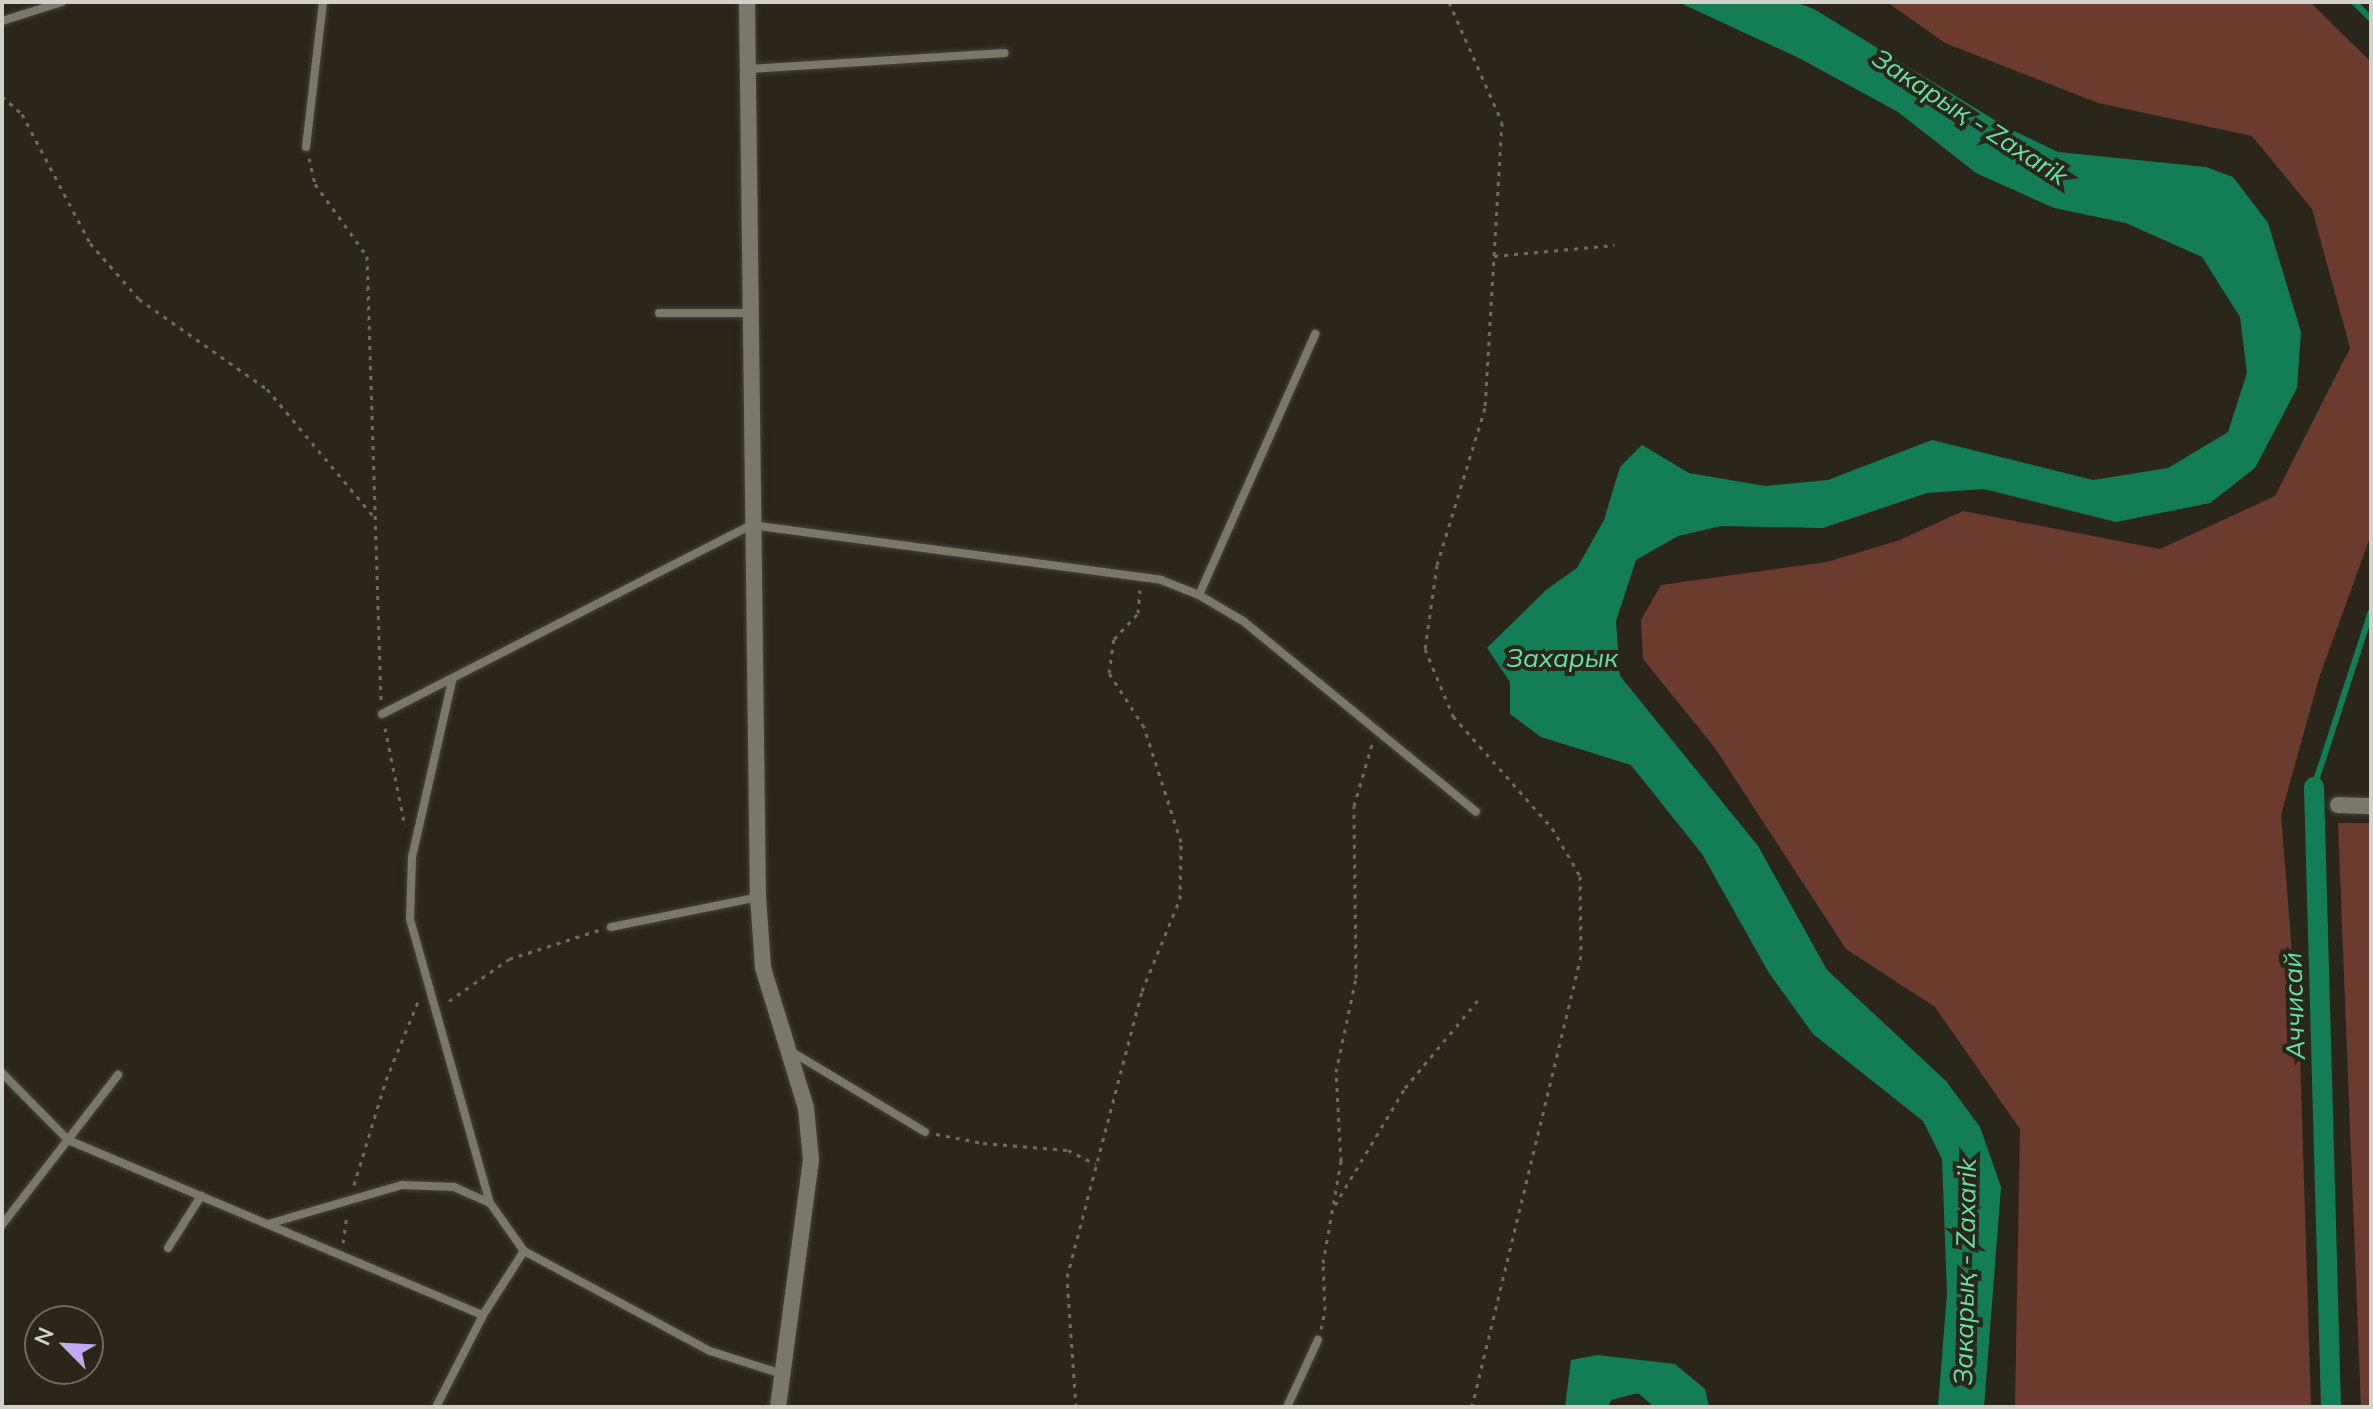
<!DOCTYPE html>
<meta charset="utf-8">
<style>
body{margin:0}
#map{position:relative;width:2373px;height:1409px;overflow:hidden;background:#2a271a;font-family:Mulish,sans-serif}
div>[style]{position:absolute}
.green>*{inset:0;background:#6b3b2e}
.water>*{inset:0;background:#137d55}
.stream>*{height:6px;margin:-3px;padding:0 3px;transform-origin:3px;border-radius:3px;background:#137d55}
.canal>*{height:20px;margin:-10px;padding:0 10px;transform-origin:10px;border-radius:10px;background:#137d55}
.path>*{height:3px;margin-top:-1.5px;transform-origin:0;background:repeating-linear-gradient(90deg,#6e6c61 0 4px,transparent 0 10px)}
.roads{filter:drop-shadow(0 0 2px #444238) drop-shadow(0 0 2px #444238)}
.service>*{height:8px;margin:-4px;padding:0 4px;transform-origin:4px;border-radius:4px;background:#7a7868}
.minor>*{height:16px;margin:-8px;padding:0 8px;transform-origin:8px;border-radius:8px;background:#7a7868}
span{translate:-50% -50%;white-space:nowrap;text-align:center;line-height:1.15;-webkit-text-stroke:8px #2a271a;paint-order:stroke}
.water-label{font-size:26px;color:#63e2a9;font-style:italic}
.frame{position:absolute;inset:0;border:4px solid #d3d2ca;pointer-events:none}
.north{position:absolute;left:24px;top:1305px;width:80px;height:80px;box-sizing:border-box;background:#2a271a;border:2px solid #6e6b60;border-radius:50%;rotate:294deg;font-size:22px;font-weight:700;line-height:32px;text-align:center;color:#d3d2ca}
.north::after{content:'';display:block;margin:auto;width:28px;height:36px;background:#c5a7f1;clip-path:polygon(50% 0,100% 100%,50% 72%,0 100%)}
</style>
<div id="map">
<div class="green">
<div style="clip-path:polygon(1887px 2px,2310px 2px,2371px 62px,2371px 535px,2319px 678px,2281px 815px,2300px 1053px,2311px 1407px,2015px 1407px,2020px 1129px,1935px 1007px,1846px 949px,1715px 748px,1643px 659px,1641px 620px,1661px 585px,1827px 562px,1900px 540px,1963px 511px,2160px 549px,2275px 496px,2350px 348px,2312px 209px,2252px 136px,2098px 103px,1945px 43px)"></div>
<div style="clip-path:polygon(2338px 823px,2371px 823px,2371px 1407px,2361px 1407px)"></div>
</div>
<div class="water">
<div style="clip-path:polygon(1678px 2px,1795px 2px,1814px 9px,2006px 127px,2058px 152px,2206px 167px,2233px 177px,2268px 223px,2301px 332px,2297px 388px,2255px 468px,2210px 503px,2116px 522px,1984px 489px,1927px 493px,1823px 528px,1721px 526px,1678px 536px,1636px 560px,1616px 621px,1620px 676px,1758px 846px,1827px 970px,1946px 1081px,1980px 1127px,2001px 1187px,1984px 1407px,1938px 1407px,1947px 1293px,1942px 1159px,1923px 1121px,1813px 1034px,1769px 973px,1702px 854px,1631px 765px,1541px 737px,1510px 714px,1510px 682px,1487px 648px,1546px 590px,1577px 568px,1604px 520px,1620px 467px,1642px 445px,1689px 473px,1765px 486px,1828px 480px,1932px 440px,2093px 480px,2168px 468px,2228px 432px,2247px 373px,2240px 317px,2202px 257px,2126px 223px,2054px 208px,1976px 173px,1898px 112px,1799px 58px)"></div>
<div style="clip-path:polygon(1597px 1355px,1675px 1364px,1705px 1389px,1709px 1407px,1654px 1407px,1638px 1393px,1611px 1400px,1608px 1407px,1565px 1407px,1571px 1360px)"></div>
</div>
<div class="stream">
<div style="left:2354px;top:2px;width:24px;rotate:45deg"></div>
<div style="left:2314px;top:787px;width:184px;rotate:-72deg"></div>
</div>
<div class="canal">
<div style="left:2314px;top:787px;width:620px;rotate:88.43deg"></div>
</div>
<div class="path">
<div style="left:1449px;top:2px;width:131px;rotate:66.2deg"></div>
<div style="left:1502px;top:122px;width:287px;rotate:93.4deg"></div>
<div style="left:1485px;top:408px;width:164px;rotate:107deg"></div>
<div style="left:1437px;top:565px;width:85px;rotate:98.1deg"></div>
<div style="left:1425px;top:649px;width:73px;rotate:67.3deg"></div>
<div style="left:1453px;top:716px;width:149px;rotate:48.5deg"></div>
<div style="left:1552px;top:828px;width:56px;rotate:59.7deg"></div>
<div style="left:1580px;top:876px;width:80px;rotate:89.3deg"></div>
<div style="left:1581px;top:956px;width:464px;rotate:103.6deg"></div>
<div style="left:2px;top:96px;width:27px;rotate:42deg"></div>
<div style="left:22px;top:114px;width:146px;rotate:62.2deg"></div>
<div style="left:90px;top:243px;width:74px;rotate:48.8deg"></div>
<div style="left:139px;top:299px;width:156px;rotate:35.1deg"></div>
<div style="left:267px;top:389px;width:168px;rotate:50.1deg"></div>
<div style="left:309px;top:158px;width:27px;rotate:77deg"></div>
<div style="left:315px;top:184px;width:89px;rotate:54.2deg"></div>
<div style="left:367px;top:256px;width:445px;rotate:88.2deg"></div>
<div style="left:1494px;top:256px;width:121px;rotate:-5.2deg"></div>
<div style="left:385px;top:728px;width:100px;rotate:78.5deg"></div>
<div style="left:449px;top:1001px;width:73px;rotate:-35deg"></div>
<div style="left:509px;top:959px;width:95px;rotate:-17.9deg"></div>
<div style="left:936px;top:1134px;width:48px;rotate:10.8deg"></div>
<div style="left:983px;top:1143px;width:85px;rotate:4.7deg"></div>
<div style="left:1068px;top:1150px;width:31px;rotate:27deg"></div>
<div style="left:354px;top:1185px;width:110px;rotate:-73.1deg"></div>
<div style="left:386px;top:1080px;width:87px;rotate:-67.8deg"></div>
<div style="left:1335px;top:1205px;width:136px;rotate:-59.1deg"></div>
<div style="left:1405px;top:1088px;width:114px;rotate:-50.3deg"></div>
<div style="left:343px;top:1243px;width:28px;rotate:-82deg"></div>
<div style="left:1321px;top:1329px;width:19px;rotate:-78deg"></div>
<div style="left:1325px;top:1310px;width:47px;rotate:-92.4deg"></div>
<div style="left:1323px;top:1263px;width:104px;rotate:-80deg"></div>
<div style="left:1341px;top:1161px;width:89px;rotate:-93.2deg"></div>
<div style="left:1336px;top:1072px;width:96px;rotate:-78deg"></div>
<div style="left:1356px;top:978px;width:172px;rotate:-90.7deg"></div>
<div style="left:1354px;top:806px;width:65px;rotate:-73.8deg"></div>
<div style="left:1076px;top:1407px;width:130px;rotate:-94deg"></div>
<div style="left:1067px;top:1277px;width:296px;rotate:-75.3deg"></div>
<div style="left:1142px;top:991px;width:100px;rotate:-67.6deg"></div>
<div style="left:1180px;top:899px;width:57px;rotate:-89deg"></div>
<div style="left:1181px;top:842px;width:121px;rotate:-107.8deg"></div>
<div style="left:1144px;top:727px;width:64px;rotate:-122.9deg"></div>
<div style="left:1109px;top:673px;width:34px;rotate:-82deg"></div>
<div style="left:1114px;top:639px;width:35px;rotate:-47deg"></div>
<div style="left:1138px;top:613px;width:23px;rotate:-85deg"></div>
</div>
<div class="roads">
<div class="service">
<div style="left:2px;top:21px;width:63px;rotate:-17.6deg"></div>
<div style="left:749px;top:69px;width:256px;rotate:-3.6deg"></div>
<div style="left:306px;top:147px;width:146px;rotate:-83.3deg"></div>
<div style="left:659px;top:313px;width:91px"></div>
<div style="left:1199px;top:595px;width:286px;rotate:-66deg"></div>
<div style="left:452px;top:681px;width:180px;rotate:102.8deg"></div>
<div style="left:412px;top:857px;width:62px;rotate:91.8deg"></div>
<div style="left:410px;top:919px;width:295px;rotate:74.3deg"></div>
<div style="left:490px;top:1203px;width:59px;rotate:54.7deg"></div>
<div style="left:382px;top:714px;width:415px;rotate:-27.1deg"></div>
<div style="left:751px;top:525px;width:414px;rotate:7.6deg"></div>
<div style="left:1161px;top:580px;width:41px;rotate:21.5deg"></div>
<div style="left:1199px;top:595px;width:51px;rotate:30.6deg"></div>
<div style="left:1243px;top:621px;width:301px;rotate:39.3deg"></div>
<div style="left:611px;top:927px;width:150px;rotate:-11.5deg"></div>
<div style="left:792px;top:1052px;width:155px;rotate:31deg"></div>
<div style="left:2px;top:1073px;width:94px;rotate:45.4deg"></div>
<div style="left:68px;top:1140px;width:450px;rotate:22.9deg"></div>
<div style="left:268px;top:1224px;width:140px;rotate:-16.2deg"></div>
<div style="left:402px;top:1185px;width:52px;rotate:2.2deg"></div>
<div style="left:454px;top:1187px;width:39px;rotate:24deg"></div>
<div style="left:2px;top:1225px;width:190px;rotate:-52.3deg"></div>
<div style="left:168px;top:1248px;width:62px;rotate:-57.6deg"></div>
<div style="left:436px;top:1407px;width:103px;rotate:-62.9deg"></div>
<div style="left:483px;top:1315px;width:76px;rotate:-57.4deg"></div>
<div style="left:524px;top:1251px;width:211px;rotate:28.3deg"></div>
<div style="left:710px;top:1351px;width:76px;rotate:17.7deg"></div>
<div style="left:1287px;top:1407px;width:74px;rotate:-65.2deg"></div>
</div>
<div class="minor">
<div style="left:747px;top:2px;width:894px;rotate:89.3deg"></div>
<div style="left:758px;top:896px;width:72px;rotate:86deg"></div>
<div style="left:763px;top:968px;width:146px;rotate:72.9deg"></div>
<div style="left:806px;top:1108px;width:52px;rotate:84.5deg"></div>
<div style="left:811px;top:1160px;width:249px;rotate:97.6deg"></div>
<div style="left:2338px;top:805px;width:33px;rotate:2deg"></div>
</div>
</div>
<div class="water-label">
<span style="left:1970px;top:117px;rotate:33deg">Закарық - Zaxarik</span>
<span style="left:1562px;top:658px">Захарык</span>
<span style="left:2294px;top:1006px;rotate:-92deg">Аччисай</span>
<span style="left:1965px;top:1272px;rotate:-89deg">Закарық - Zaxarik</span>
</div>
<div class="frame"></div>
<div class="north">N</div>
</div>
